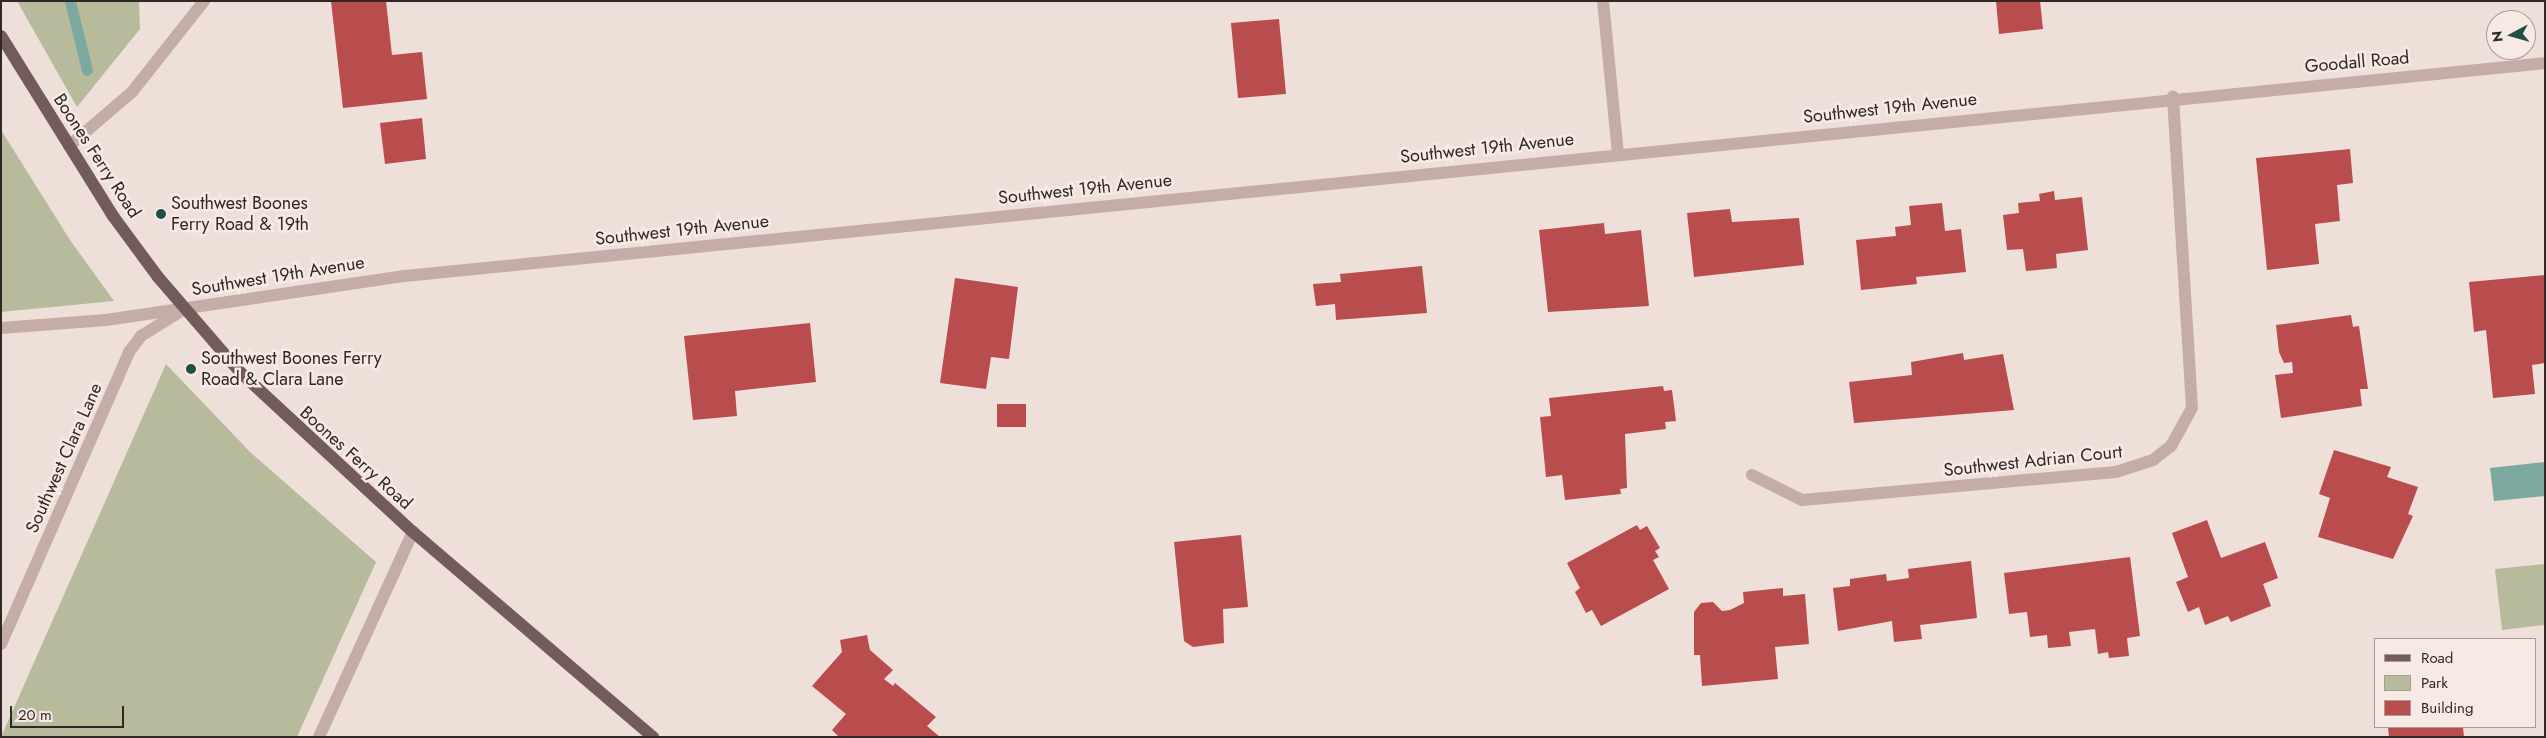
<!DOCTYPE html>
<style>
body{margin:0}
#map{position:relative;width:2546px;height:738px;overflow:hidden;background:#eedfd9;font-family:Jost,sans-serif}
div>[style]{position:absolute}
.green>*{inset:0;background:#b8bb9b}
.water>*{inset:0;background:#7ba89f}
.stream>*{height:11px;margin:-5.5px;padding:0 5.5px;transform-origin:5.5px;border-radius:5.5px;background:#7ba89f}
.building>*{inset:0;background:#b94c4c}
.minor>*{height:12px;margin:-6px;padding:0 6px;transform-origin:6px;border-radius:6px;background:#c5ada7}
.major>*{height:12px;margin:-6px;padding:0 6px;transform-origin:6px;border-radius:6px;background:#735b59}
.dots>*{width:14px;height:14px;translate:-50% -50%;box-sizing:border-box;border:2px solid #f7eae5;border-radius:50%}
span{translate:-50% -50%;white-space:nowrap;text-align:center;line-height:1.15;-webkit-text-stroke:5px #f7eae5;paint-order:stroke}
.street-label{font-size:18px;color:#322727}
.poi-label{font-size:18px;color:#322727}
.left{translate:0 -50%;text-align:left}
.frame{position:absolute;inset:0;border:2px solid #322727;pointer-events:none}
.legend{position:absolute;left:2374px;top:638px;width:162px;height:90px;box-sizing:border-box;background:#f7eae5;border:1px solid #a89c99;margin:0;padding:6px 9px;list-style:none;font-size:15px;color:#322727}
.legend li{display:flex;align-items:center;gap:10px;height:25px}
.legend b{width:25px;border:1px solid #a89c99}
.north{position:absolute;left:2486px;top:10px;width:50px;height:50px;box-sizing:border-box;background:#f7eae5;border:1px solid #a89c99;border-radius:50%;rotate:264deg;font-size:14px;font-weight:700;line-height:20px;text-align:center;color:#322727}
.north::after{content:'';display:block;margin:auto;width:18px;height:22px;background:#214f47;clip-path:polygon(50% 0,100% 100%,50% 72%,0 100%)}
.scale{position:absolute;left:10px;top:706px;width:114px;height:22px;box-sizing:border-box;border:2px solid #322727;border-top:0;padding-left:6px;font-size:15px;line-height:18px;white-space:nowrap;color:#322727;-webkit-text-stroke:4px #f7eae5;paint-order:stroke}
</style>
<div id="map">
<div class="green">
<div style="clip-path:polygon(17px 1px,139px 1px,140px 29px,77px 107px)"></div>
<div style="clip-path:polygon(1px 130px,70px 240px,114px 301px,1px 312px)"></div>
<div style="clip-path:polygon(166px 364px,251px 453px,376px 562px,297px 737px,1px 737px)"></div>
<div style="clip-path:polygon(2545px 564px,2545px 625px,2502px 630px,2495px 569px)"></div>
</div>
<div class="water">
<div style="clip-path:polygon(2545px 462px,2545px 496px,2494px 501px,2490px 468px)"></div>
</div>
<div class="stream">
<div style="left:70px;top:1px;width:71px;rotate:76.2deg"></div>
</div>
<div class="building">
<div style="clip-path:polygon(331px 1px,386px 1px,392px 55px,422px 52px,427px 99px,343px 108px)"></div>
<div style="clip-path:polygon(1996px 1px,2040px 1px,2043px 29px,1999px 34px)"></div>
<div style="clip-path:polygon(1279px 19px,1286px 94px,1238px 98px,1231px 23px)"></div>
<div style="clip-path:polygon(422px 118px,426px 159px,385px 164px,380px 123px)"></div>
<div style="clip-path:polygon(2350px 149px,2353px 183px,2337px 185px,2340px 221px,2315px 224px,2319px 264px,2267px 270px,2256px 158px)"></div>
<div style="clip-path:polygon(2054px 191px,2055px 200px,2082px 197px,2088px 250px,2056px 254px,2057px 268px,2026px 271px,2023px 249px,2007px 250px,2003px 215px,2019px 213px,2018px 203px,2040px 201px,2039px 194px)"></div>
<div style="clip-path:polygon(1942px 203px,1945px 231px,1961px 229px,1966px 272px,1916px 277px,1917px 284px,1861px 290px,1856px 240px,1896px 236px,1895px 227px,1911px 225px,1909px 206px)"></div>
<div style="clip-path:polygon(1730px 209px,1732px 222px,1799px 218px,1804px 265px,1694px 277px,1687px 213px)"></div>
<div style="clip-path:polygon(1604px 223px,1605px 234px,1641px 230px,1649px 306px,1548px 312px,1539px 230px)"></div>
<div style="clip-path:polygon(1422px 266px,1427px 313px,1336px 320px,1335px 304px,1316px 306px,1313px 284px,1341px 282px,1340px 274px)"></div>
<div style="clip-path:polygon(2545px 275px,2545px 363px,2532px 365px,2535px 394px,2493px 398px,2486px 330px,2474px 332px,2469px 282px)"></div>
<div style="clip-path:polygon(955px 278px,1018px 287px,1009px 359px,991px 357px,986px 389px,940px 383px)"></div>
<div style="clip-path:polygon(2351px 315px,2353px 327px,2359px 326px,2368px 389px,2360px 389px,2362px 406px,2281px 418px,2275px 375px,2293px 373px,2292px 362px,2284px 363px,2279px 352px,2276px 325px)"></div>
<div style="clip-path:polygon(810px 323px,816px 382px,735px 391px,737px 416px,693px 420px,684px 336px)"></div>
<div style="clip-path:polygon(1963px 353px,1964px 360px,2003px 354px,2014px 410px,1854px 423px,1849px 382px,1912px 375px,1911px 362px)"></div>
<div style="clip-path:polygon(1663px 386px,1664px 391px,1672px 390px,1676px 421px,1665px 422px,1666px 429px,1625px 434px,1627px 488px,1620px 489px,1621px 494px,1565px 500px,1562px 475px,1546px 477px,1540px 417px,1551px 416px,1549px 398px)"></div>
<div style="clip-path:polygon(997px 404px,1026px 404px,1026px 427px,997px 427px)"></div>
<div style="clip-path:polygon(2334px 450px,2391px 467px,2387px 477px,2418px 487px,2408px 514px,2413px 516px,2393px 559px,2318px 537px,2330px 498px,2319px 494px)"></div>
<div style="clip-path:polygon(2207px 520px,2221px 558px,2265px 542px,2278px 578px,2263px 584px,2271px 606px,2231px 622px,2228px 616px,2205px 625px,2199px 607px,2188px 612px,2176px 582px,2188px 577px,2172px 533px)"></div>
<div style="clip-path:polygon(1637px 525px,1640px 530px,1647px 526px,1660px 548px,1655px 551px,1659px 557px,1653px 560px,1669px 589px,1601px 626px,1592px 610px,1586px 613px,1575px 592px,1580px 588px,1567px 563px)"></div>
<div style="clip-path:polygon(1241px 535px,1248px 607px,1223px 609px,1224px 643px,1193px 647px,1184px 641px,1174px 542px)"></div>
<div style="clip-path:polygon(2130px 557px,2140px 636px,2127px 638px,2129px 656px,2109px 658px,2108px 652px,2098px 654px,2095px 629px,2069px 632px,2071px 646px,2048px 648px,2047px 635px,2030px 637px,2027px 612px,2009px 614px,2004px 573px)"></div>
<div style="clip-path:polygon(1971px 561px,1977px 618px,1920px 625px,1922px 639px,1894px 642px,1892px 621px,1838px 631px,1833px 588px,1850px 586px,1850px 579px,1886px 574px,1887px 581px,1909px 578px,1908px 569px)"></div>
<div style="clip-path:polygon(1783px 588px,1783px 596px,1805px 594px,1809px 644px,1775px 647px,1778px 679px,1702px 686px,1700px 655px,1694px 655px,1694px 612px,1701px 603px,1713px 602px,1722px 611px,1730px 610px,1744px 603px,1743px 592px)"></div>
<div style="clip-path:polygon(867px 635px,870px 650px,893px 670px,884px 679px,893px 686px,895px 683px,936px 717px,927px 726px,940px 737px,839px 737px,832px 730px,846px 714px,812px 686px,842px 652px,840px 640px)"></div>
<div style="clip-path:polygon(2388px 727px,2463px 727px,2464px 737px,2389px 737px)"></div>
</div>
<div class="minor">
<div style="left:1603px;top:1px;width:153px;rotate:84.4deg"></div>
<div style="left:69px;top:146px;width:83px;rotate:-40.6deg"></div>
<div style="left:132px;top:92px;width:116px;rotate:-51.6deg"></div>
<div style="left:1px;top:328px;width:105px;rotate:-4.4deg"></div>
<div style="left:106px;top:320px;width:302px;rotate:-8.4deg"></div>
<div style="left:405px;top:276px;width:2151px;rotate:-5.68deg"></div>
<div style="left:1752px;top:475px;width:56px;rotate:26.6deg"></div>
<div style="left:1802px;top:500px;width:315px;rotate:-5.1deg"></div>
<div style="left:2116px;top:472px;width:39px;rotate:-18deg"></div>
<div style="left:2153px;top:460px;width:23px;rotate:-38deg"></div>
<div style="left:2171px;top:446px;width:43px;rotate:-61.1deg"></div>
<div style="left:2192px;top:408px;width:312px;rotate:-93.5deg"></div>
<div style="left:1px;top:644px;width:319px;rotate:-66.3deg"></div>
<div style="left:129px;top:352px;width:20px;rotate:-53deg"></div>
<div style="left:141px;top:336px;width:47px;rotate:-32deg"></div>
<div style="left:319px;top:737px;width:226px;rotate:-65.4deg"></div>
</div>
<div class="major">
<div style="left:1px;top:36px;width:212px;rotate:58.1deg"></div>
<div style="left:113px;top:216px;width:76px;rotate:53.6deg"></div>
<div style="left:158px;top:277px;width:125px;rotate:49.2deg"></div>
<div style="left:240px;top:372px;width:236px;rotate:42.8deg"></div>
<div style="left:413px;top:532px;width:316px;rotate:40.5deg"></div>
</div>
<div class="dots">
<div style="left:161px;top:214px;background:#214f47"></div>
<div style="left:191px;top:369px;background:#214f47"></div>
</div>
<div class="street-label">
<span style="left:2357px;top:62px;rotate:-5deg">Goodall Road</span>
<span style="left:1890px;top:108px;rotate:-6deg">Southwest 19th Avenue</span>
<span style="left:1487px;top:148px;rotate:-6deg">Southwest 19th Avenue</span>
<span style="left:97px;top:156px;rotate:57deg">Boones Ferry Road</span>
<span style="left:1085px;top:189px;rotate:-6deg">Southwest 19th Avenue</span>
<span style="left:682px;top:230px;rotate:-6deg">Southwest 19th Avenue</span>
<span style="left:278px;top:276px;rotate:-9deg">Southwest 19th Avenue</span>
<span style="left:64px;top:458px;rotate:-66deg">Southwest Clara Lane</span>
<span style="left:356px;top:458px;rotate:42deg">Boones Ferry Road</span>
<span style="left:2033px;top:461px;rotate:-6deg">Southwest Adrian Court</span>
</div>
<div class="poi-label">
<span class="left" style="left:171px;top:214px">Southwest Boones<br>Ferry Road &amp; 19th</span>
<span class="left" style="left:201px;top:369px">Southwest Boones Ferry<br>Road &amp; Clara Lane</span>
</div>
<div class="frame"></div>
<ul class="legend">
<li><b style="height:6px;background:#735b59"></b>Road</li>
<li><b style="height:14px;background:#b8bb9b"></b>Park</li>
<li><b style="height:14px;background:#b94c4c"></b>Building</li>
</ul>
<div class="north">N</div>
<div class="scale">20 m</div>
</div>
